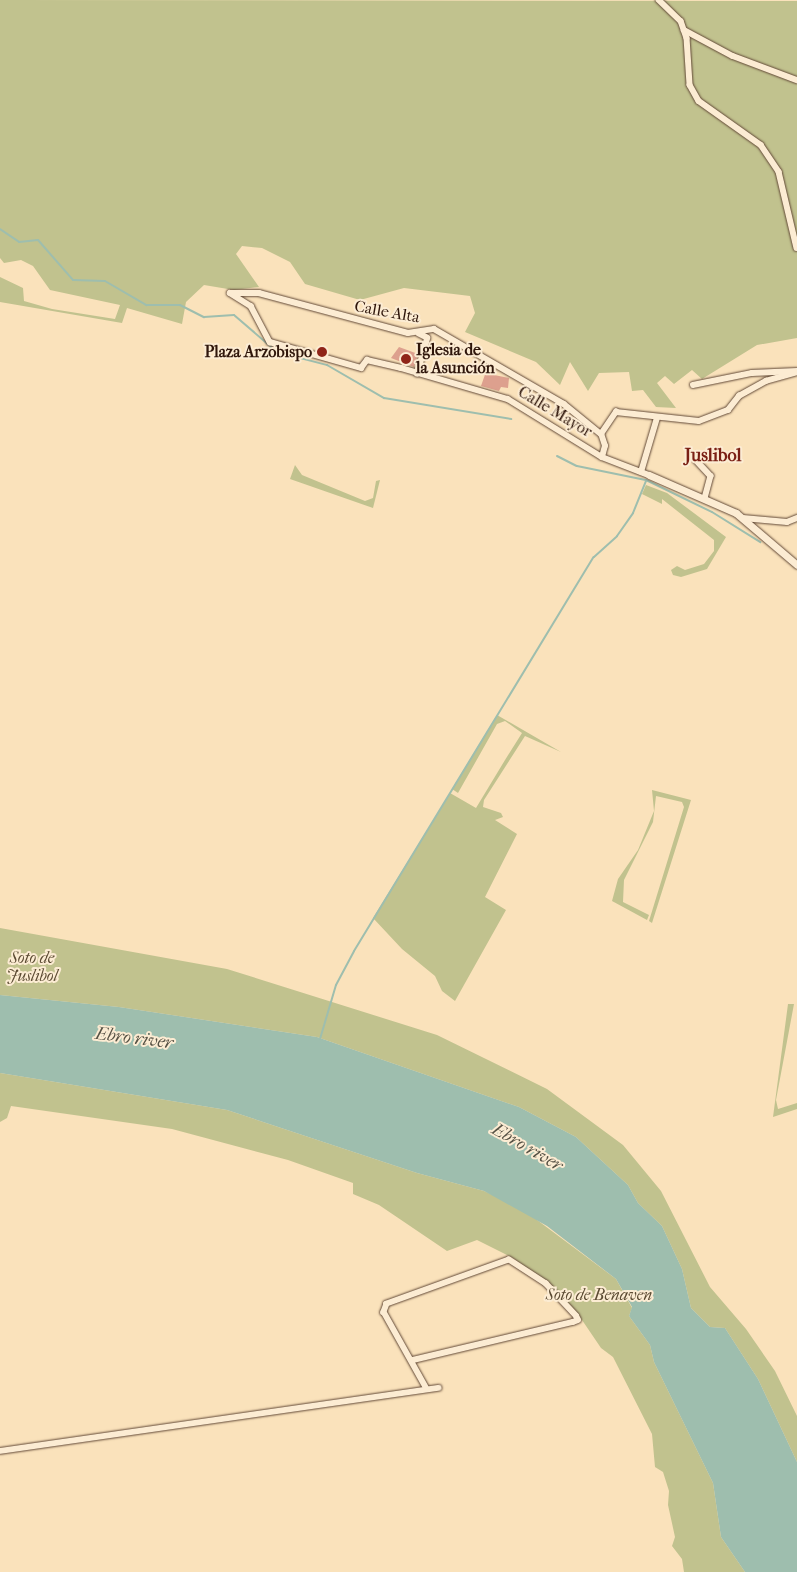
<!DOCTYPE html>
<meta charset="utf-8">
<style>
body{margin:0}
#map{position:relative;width:797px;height:1572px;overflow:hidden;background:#fae2bb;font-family:"IM FELL French Canon",serif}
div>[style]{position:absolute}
.green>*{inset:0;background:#c1c28e}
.water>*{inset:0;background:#9ebeae}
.stream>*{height:2px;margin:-1px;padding:0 1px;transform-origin:1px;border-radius:1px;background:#9ebeae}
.building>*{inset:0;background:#dda08e}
.roads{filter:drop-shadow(0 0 1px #624937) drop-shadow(0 0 1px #624937)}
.minor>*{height:5.5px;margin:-2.75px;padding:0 2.75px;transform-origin:2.75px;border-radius:2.75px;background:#fcecd3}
.tertiary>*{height:7px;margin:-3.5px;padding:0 3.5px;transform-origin:3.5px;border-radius:3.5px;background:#fcecd3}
.dots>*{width:14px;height:14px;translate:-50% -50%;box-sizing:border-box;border:2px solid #fcecd3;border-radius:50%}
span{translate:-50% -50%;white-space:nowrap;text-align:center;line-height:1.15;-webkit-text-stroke:4px #fcecd3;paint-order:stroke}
.street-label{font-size:16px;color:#2f160b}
.poi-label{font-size:16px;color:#2f160b;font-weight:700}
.left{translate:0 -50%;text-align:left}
.right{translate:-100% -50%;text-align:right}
.park-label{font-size:16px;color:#5b4a32;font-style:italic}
.neighbourhood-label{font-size:18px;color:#7a1f14;font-weight:700}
.water-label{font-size:18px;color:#565144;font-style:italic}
</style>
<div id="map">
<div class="green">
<div style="clip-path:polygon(0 0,797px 1px,797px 338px,757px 345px,702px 379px,692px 370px,674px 384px,665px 376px,657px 383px,676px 408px,656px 407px,643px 390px,632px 391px,629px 372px,599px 373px,588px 391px,570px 362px,560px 385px,536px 362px,465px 332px,475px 313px,470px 296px,404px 288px,360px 300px,305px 284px,290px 262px,262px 248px,242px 246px,236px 254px,259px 287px,234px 290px,204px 285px,186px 302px,182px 324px,127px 308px,122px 323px,0 302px,0 277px,23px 288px,24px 301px,52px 309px,115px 319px,120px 305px,50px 290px,33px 266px,21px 260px,4px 263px,0 258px)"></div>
<div style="clip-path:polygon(295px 465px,302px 475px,365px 501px,373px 498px,376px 481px,380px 480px,373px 508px,290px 479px)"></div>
<div style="clip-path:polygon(646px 485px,667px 493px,726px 537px,707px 569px,681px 577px,673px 575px,671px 570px,677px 566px,685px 570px,704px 564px,714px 551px,714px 540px,662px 499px,662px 504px,642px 494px)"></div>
<div style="clip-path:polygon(497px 715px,561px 752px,525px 736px,484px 800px,483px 807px,501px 813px,503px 817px,495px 820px,517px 834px,485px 897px,506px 910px,455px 1001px,442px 991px,435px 976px,402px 949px,373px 918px,450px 793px,476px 808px,505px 760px,522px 733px,505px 721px,497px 724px,458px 793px,452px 789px)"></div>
<div style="clip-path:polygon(652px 790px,691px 800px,652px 923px,649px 921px,684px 807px,682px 802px,656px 796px,653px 822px,624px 880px,623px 902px,649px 915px,647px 920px,612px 901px,618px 879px,638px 850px,654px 811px)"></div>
<div style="clip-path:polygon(0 928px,227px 969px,437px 1035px,547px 1089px,623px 1145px,661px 1191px,710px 1287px,746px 1329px,775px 1371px,797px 1416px,797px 1462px,758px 1379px,725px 1328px,710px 1327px,691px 1308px,682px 1269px,662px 1226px,638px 1203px,628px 1185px,576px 1137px,519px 1107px,317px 1037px,119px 1007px,0 995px)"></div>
<div style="clip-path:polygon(788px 1004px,794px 1004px,776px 1100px,778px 1109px,797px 1103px,797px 1109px,773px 1117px)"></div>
<div style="clip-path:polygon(0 1073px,227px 1110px,417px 1173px,484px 1191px,521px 1208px,616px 1279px,632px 1308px,629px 1316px,650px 1345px,654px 1362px,713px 1483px,721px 1537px,745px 1572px,684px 1572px,682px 1559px,672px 1546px,675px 1537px,668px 1505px,669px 1491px,663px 1472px,655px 1467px,652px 1434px,613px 1357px,601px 1348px,582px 1320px,547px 1282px,513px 1258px,477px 1240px,447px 1251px,379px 1205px,353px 1194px,353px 1183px,288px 1160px,172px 1129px,11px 1106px,7px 1118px,0 1122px)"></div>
</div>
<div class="water">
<div style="clip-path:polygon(0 995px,119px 1007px,317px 1037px,519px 1107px,576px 1137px,628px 1185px,638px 1203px,662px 1226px,682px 1269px,691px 1308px,710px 1327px,725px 1328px,758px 1379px,797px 1462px,797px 1572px,745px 1572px,721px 1537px,713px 1483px,654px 1362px,650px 1345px,629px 1316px,632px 1307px,616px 1279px,547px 1226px,484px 1191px,417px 1173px,227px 1110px,0 1073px)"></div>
</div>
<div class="stream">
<div style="left:0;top:229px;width:23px;rotate:34deg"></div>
<div style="left:19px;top:242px;width:19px;rotate:-6deg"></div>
<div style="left:38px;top:240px;width:53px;rotate:48.8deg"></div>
<div style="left:73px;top:280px;width:32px;rotate:2deg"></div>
<div style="left:105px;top:281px;width:48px;rotate:30.3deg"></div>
<div style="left:146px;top:305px;width:34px"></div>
<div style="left:180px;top:305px;width:27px;rotate:27deg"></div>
<div style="left:204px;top:317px;width:30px;rotate:-4deg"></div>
<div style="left:234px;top:315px;width:57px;rotate:40.7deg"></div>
<div style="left:277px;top:352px;width:52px;rotate:14.6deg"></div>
<div style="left:327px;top:365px;width:66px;rotate:30.1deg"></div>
<div style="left:384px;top:398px;width:129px;rotate:9.4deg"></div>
<div style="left:557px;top:456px;width:22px;rotate:27deg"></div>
<div style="left:577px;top:466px;width:70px;rotate:11.5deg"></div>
<div style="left:646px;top:480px;width:73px;rotate:25.9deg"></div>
<div style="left:712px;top:512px;width:57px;rotate:32deg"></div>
<div style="left:320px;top:1039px;width:56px;rotate:-73.5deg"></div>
<div style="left:336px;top:985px;width:38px;rotate:-62deg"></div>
<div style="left:354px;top:951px;width:461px;rotate:-58.7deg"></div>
<div style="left:594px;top:557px;width:31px;rotate:-42deg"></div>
<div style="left:617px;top:536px;width:28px;rotate:-55deg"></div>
<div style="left:633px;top:513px;width:35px;rotate:-68deg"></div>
</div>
<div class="building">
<div style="clip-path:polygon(399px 347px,418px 354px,414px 367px,391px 358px)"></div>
<div style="clip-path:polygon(488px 366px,495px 370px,494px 375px,509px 378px,508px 388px,501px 387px,499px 391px,481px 386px)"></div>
</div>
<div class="roads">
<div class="minor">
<div style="left:659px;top:0;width:30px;rotate:44deg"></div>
<div style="left:681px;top:21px;width:18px;rotate:71deg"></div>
<div style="left:687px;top:38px;width:47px;rotate:86.3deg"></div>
<div style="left:690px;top:85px;width:18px;rotate:61deg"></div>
<div style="left:699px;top:101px;width:76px;rotate:35.4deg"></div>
<div style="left:761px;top:145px;width:32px;rotate:56deg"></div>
<div style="left:779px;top:172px;width:78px;rotate:76.7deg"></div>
<div style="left:684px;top:30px;width:55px;rotate:28deg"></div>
<div style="left:733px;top:56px;width:68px;rotate:20.6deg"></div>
<div style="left:230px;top:293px;width:25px;rotate:32deg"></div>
<div style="left:251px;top:306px;width:41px;rotate:62.2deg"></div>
<div style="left:270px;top:342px;width:95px;rotate:15.9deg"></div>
<div style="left:361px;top:368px;width:10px;rotate:-53deg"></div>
<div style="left:367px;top:360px;width:35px;rotate:13deg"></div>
<div style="left:401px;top:368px;width:111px;rotate:16.2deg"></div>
<div style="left:508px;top:399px;width:110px;rotate:31.7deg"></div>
<div style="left:602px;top:457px;width:50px;rotate:21deg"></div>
<div style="left:230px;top:293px;width:29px"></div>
<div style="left:259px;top:293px;width:154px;rotate:15deg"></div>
<div style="left:408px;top:333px;width:26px;rotate:-9deg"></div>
<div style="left:434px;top:329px;width:150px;rotate:30deg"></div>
<div style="left:564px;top:404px;width:48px;rotate:39deg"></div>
<div style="left:417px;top:374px;width:37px;rotate:-74deg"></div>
<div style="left:427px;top:338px;width:9px;rotate:-153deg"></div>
<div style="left:693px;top:385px;width:60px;rotate:-11.5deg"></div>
<div style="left:752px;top:373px;width:45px;rotate:-2.5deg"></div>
<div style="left:602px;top:457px;width:11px;rotate:-75deg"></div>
<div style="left:605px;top:446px;width:13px;rotate:-108deg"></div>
<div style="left:601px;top:434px;width:27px;rotate:-56deg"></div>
<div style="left:616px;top:412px;width:83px;rotate:6.2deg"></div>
<div style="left:699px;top:421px;width:31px;rotate:-21deg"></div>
<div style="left:728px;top:410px;width:18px;rotate:-52deg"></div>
<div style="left:739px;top:396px;width:31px;rotate:-29deg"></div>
<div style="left:766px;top:381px;width:32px;rotate:-16deg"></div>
<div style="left:695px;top:459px;width:23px;rotate:47deg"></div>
<div style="left:711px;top:476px;width:24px;rotate:105deg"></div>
<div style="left:641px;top:472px;width:56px;rotate:-73.5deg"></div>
<div style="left:743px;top:518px;width:44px;rotate:5.2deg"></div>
<div style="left:787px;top:522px;width:11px;rotate:-22deg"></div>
<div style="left:413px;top:1360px;width:164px;rotate:-13.4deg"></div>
<div style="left:573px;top:1322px;width:5px;rotate:-22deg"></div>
<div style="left:578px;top:1320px;width:4px;rotate:-117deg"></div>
<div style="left:576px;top:1316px;width:44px;rotate:-133.2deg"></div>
<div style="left:546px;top:1284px;width:44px;rotate:-147deg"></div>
<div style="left:509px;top:1260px;width:130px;rotate:160.2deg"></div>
<div style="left:387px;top:1304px;width:9px;rotate:111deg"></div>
<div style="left:384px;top:1312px;width:86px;rotate:60.8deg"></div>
<div style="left:0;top:1451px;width:443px;rotate:-8.2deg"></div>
</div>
<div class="tertiary">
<div style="left:649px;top:475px;width:95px;rotate:23.6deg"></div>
<div style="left:736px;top:513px;width:80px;rotate:40.4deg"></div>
</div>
</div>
<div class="dots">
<div style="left:322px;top:352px;background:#8f2418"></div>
<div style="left:406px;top:359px;background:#8f2418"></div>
</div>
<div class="street-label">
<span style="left:387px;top:312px;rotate:10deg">Calle Alta</span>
<span style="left:555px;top:412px;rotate:31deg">Calle Mayor</span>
</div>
<div class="poi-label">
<span class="left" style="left:416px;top:359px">Iglesia de<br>la Asunción</span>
<span class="right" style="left:312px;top:352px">Plaza Arzobispo</span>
</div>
<div class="park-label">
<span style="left:32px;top:967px">Soto de<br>Juslibol</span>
<span style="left:599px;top:1295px">Soto de Benaven</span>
</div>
<div class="neighbourhood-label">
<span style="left:713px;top:456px">Juslibol</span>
</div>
<div class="water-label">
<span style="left:134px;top:1039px;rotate:7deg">Ebro river</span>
<span style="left:527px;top:1148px;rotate:30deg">Ebro river</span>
</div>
</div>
